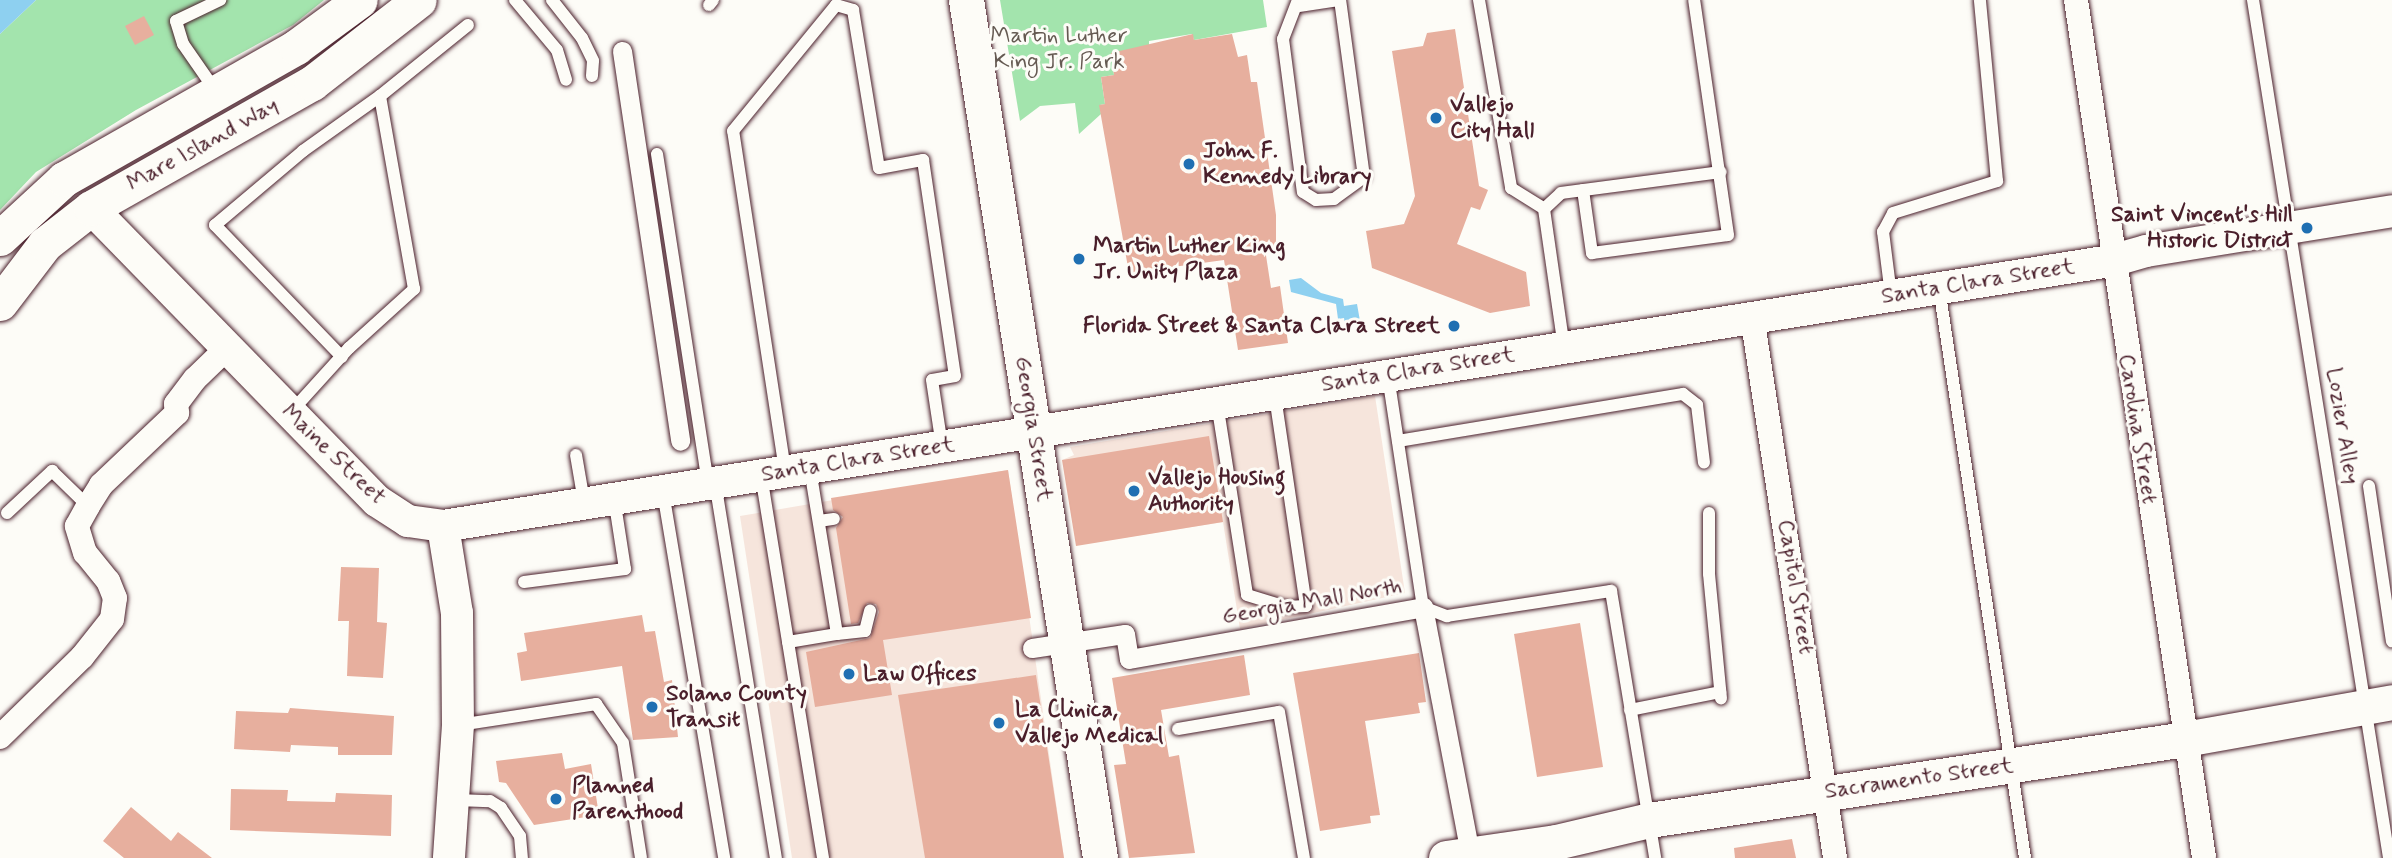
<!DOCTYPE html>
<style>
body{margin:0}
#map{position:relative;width:2392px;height:858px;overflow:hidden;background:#fdfcf7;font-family:Mynerve,sans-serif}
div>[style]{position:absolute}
.built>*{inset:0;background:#f6e5dc}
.green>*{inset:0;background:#a3e4ad}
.water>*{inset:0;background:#8ed0f0}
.building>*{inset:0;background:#e7af9e}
.roads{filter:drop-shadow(0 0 2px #4a1f2b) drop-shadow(0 0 2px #4a1f2b)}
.service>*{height:12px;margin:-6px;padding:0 6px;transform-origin:6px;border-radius:6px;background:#fdfcf7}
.pedestrian>*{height:19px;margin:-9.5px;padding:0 9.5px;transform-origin:9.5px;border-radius:9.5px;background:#fdfcf7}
.minor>*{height:24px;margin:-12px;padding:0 12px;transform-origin:12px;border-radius:12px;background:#fdfcf7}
.tertiary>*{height:32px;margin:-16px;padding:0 16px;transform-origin:16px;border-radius:16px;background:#fdfcf7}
.secondary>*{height:35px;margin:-17.5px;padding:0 17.5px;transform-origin:17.5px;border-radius:17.5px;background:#fdfcf7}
.dots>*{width:19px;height:19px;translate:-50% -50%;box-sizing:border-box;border:4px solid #fdfcf7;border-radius:50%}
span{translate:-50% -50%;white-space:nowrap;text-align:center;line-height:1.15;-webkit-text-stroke:6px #fdfcf7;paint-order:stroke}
.park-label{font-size:23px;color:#655a52}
.poi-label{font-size:23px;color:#4a1f2b;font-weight:700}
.left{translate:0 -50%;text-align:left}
.right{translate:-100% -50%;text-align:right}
.street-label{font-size:23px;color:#4a1f2b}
</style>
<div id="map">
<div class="built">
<div style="clip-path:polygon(1375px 396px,1405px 593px,1240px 629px,1223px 522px,1091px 543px,1062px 460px,1074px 455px,1070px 447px)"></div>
<div style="clip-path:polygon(1008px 470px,1064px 858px,792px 858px,740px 516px)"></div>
</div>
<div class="green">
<div style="clip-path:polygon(36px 0,324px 0,293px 25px,136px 110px,36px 172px,0 210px,0 34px)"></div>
<div style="clip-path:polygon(1000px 0,1263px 0,1267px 27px,1194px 40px,1192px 34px,1149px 41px,1149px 47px,1111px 53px,1114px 75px,1101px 77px,1105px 104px,1100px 105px,1101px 114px,1079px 134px,1075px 103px,1040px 106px,1020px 121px)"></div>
</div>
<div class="water">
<div style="clip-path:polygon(0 0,36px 0,0 34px)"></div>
<div style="clip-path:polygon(1301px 278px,1321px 293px,1343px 299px,1344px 306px,1357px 304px,1360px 321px,1345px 325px,1344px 318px,1338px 319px,1336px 304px,1291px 292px,1289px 280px)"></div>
</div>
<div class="building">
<div style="clip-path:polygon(144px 16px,154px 35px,135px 45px,125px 26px)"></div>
<div style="clip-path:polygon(1455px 29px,1479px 186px,1488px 190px,1480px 210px,1471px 207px,1457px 244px,1526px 272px,1530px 306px,1490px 313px,1372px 268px,1366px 231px,1404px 224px,1415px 196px,1392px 51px,1423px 46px,1427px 33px)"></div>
<div style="clip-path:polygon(1193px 34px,1194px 40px,1232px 34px,1238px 57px,1247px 55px,1251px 82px,1257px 82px,1276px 215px,1276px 247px,1265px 249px,1271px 288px,1280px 286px,1288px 343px,1238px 350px,1224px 260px,1129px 273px,1099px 105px,1105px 104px,1101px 77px,1114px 75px,1111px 53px)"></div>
<div style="clip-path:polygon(1209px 436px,1223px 522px,1076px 546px,1062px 460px)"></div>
<div style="clip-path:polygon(1008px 470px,1031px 618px,883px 640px,892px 695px,815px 707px,806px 652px,870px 638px,879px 612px,876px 604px,867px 603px,858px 623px,851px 624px,836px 528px,843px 517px,833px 510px,831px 498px)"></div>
<div style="clip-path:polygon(341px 567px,379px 568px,377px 622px,387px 623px,383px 678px,347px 676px,349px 621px,338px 621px)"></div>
<div style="clip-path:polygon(642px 615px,645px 632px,655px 631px,664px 682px,672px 680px,678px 737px,633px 740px,622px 666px,521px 681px,517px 653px,527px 651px,524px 633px)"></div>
<div style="clip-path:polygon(1580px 623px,1603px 767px,1537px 777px,1514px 634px)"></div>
<div style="clip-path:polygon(1419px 653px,1426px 702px,1418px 703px,1420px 713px,1365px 721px,1380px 815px,1370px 816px,1371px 823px,1320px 831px,1293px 673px)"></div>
<div style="clip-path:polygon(1244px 655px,1250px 695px,1161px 710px,1169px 757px,1179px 755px,1195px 853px,1129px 858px,1114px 765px,1126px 764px,1112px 678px)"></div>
<div style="clip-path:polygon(1036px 675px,1064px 858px,925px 858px,898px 695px)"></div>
<div style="clip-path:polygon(290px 708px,394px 716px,392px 755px,338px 755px,338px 747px,291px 745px,290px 752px,234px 749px,236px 711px,288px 713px)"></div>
<div style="clip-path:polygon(562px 753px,565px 769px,591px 764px,599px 815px,534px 825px,506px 783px,499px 782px,496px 761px)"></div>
<div style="clip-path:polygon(231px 789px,288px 790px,287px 801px,335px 802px,336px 793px,392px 795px,391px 836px,230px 830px)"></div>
<div style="clip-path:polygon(131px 807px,171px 841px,178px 832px,212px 858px,124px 858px,103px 841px)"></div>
<div style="clip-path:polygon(1792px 839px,1796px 858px,1735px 858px,1734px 848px)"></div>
</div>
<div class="roads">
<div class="service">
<div style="left:515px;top:0;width:65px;rotate:50deg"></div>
<div style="left:557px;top:50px;width:31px;rotate:73deg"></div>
<div style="left:552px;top:0;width:48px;rotate:51.7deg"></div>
<div style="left:582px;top:38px;width:25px;rotate:64deg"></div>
<div style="left:593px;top:61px;width:15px;rotate:94deg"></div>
<div style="left:1298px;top:0;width:42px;rotate:111deg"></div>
<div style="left:1283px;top:39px;width:154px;rotate:82.6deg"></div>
<div style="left:1303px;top:192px;width:15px;rotate:32deg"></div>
<div style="left:1316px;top:200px;width:18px;rotate:-3deg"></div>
<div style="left:1334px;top:199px;width:37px;rotate:-36deg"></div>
<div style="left:1364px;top:177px;width:179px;rotate:-97.7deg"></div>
<div style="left:1479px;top:0;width:191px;rotate:80.3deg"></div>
<div style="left:1511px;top:188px;width:39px;rotate:32deg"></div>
<div style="left:2253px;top:0;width:869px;rotate:80.99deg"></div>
<div style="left:709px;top:5px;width:6px;rotate:-51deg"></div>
<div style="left:1299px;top:6px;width:40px;rotate:-8.5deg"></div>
<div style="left:215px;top:90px;width:56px;rotate:-124.8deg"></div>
<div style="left:183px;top:44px;width:24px;rotate:-107deg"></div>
<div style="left:176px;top:21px;width:49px;rotate:-25.5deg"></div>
<div style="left:380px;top:96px;width:113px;rotate:-38.9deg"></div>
<div style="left:657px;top:154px;width:332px;rotate:81.2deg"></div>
<div style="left:1583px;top:190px;width:64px;rotate:81.9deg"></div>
<div style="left:1592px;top:253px;width:137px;rotate:-7.5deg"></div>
<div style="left:1728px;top:235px;width:237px;rotate:-98.2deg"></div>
<div style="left:1544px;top:209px;width:23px;rotate:-43deg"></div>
<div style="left:1561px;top:193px;width:161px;rotate:-7.5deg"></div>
<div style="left:1544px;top:209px;width:139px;rotate:81.8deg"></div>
<div style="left:1939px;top:288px;width:576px;rotate:81.42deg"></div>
<div style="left:1891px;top:295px;width:64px;rotate:-97.2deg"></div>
<div style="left:1883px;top:232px;width:21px;rotate:-62deg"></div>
<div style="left:1893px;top:213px;width:109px;rotate:-17.1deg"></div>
<div style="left:1997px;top:181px;width:182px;rotate:-95.4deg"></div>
<div style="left:1388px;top:376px;width:234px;rotate:81.4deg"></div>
<div style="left:1423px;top:607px;width:26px;rotate:21deg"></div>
<div style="left:1447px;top:616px;width:166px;rotate:-8.7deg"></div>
<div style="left:1611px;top:591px;width:271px;rotate:80.6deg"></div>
<div style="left:1217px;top:403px;width:194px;rotate:81.1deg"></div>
<div style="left:1247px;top:595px;width:41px;rotate:17.1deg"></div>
<div style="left:1286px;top:607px;width:20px;rotate:-3deg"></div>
<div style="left:1306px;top:606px;width:213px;rotate:-98.4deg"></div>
<div style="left:290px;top:413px;width:88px;rotate:-47.8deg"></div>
<div style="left:349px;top:348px;width:88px;rotate:-42.2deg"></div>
<div style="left:414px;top:289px;width:196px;rotate:-100deg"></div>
<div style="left:380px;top:96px;width:95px;rotate:144.5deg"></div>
<div style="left:303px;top:151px;width:115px;rotate:139.9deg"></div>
<div style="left:215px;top:225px;width:183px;rotate:46.1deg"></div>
<div style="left:1398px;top:441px;width:289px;rotate:-9.4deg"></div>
<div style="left:1683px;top:394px;width:18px;rotate:38deg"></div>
<div style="left:1697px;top:405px;width:58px;rotate:83.1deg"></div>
<div style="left:576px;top:455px;width:48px;rotate:80.3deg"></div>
<div style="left:785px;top:470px;width:343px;rotate:-98.7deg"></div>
<div style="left:733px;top:131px;width:163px;rotate:-50.7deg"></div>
<div style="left:836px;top:5px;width:18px;rotate:16deg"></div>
<div style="left:853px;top:10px;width:160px;rotate:80.7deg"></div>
<div style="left:879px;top:168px;width:45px;rotate:-10.3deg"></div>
<div style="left:923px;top:160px;width:218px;rotate:81.6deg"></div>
<div style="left:955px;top:376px;width:23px;rotate:170deg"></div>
<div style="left:932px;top:380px;width:67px;rotate:81.4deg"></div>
<div style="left:761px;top:475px;width:388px;rotate:80.8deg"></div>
<div style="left:715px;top:482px;width:381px;rotate:80.8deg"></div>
<div style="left:2369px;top:486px;width:157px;rotate:81.6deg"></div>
<div style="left:663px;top:492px;width:371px;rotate:80.5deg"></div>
<div style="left:7px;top:513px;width:62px;rotate:-43deg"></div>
<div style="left:52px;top:471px;width:50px;rotate:44.2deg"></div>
<div style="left:1709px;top:513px;width:61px;rotate:90deg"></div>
<div style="left:1709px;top:574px;width:125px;rotate:84.5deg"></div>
<div style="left:819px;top:521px;width:15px;rotate:-8deg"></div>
<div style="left:524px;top:582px;width:102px;rotate:-7.3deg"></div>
<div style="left:625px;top:569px;width:72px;rotate:-98.8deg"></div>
<div style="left:837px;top:634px;width:28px;rotate:-6deg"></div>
<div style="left:865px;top:631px;width:21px;rotate:-76deg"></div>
<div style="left:788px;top:642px;width:50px;rotate:-9.3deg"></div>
<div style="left:837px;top:634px;width:167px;rotate:-99.3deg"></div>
<div style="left:1630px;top:710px;width:92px;rotate:-11.3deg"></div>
<div style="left:459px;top:725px;width:139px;rotate:-8.7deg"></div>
<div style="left:596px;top:704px;width:47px;rotate:55.3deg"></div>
<div style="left:623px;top:743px;width:116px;rotate:81.1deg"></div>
<div style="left:1178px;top:729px;width:102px;rotate:-9.6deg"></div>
<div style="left:1279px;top:712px;width:148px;rotate:80.3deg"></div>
<div style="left:456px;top:800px;width:34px;rotate:2deg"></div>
<div style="left:490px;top:801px;width:13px;rotate:32deg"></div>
<div style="left:501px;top:808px;width:34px;rotate:56deg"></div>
<div style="left:520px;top:836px;width:22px;rotate:85deg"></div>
</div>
<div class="pedestrian">
<div style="left:622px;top:51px;width:394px;rotate:81.5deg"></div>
<div style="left:1032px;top:648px;width:94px;rotate:-8.6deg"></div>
<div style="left:1125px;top:634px;width:25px;rotate:81deg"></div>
<div style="left:1129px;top:659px;width:299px;rotate:-10deg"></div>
<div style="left:1423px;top:607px;width:251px;rotate:79.2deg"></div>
</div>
<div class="minor">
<div style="left:2076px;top:0;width:867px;rotate:81.51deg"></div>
<div style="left:1752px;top:316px;width:548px;rotate:81.29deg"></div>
<div style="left:0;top:737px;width:115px;rotate:-44.3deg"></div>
<div style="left:82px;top:657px;width:48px;rotate:-51.7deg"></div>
<div style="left:112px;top:619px;width:21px;rotate:-82deg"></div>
<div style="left:115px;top:598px;width:18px;rotate:-112deg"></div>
<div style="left:108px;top:581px;width:36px;rotate:-129deg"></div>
<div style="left:85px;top:553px;width:28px;rotate:-107deg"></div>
<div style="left:77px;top:526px;width:23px;rotate:-61deg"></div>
<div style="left:88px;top:506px;width:25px;rotate:-58deg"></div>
<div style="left:101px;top:485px;width:105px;rotate:-43.5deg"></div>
<div style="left:177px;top:413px;width:9px;rotate:-96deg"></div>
<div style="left:176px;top:404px;width:31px;rotate:-53deg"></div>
<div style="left:195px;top:379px;width:43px;rotate:-44.1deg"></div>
</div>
<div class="tertiary">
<div style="left:91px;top:208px;width:409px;rotate:45.7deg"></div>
<div style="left:377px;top:501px;width:37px;rotate:33deg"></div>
<div style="left:408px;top:521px;width:35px;rotate:8deg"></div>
<div style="left:443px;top:526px;width:1689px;rotate:-9.03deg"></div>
<div style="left:2111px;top:261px;width:36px;rotate:-16deg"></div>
<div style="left:2146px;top:251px;width:249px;rotate:-9.2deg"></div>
<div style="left:443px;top:526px;width:88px;rotate:80.9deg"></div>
<div style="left:457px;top:613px;width:112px;rotate:89.5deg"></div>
<div style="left:458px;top:725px;width:133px;rotate:93.9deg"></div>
</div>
<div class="secondary">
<div style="left:966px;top:0;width:868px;rotate:81.12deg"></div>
<div style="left:0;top:238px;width:87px;rotate:-42.7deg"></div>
<div style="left:64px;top:179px;width:267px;rotate:-29.6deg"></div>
<div style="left:296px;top:47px;width:79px;rotate:-36.3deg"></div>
<div style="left:0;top:303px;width:74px;rotate:-52.7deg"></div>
<div style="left:45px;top:244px;width:58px;rotate:-38deg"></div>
<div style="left:91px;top:208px;width:254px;rotate:-29.5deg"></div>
<div style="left:312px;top:83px;width:135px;rotate:-37.8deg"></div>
<div style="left:1446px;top:858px;width:111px;rotate:-8.3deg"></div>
<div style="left:1556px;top:842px;width:96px;rotate:-13.3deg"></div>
<div style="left:1649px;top:820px;width:542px;rotate:-8.59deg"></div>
<div style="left:2185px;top:739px;width:210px;rotate:-10.1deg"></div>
</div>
</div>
<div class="dots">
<div style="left:1436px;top:118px;background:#1f6fb2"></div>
<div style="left:1189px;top:164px;background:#1f6fb2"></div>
<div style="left:2307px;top:228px;background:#1f6fb2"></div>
<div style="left:1079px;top:259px;background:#1f6fb2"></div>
<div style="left:1454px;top:326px;background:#1f6fb2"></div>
<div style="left:1134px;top:491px;background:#1f6fb2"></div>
<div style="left:849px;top:674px;background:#1f6fb2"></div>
<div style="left:652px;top:707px;background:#1f6fb2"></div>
<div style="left:999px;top:723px;background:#1f6fb2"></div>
<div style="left:556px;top:799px;background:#1f6fb2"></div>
</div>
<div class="park-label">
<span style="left:1059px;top:49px">Martin Luther<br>King Jr. Park</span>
</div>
<div class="poi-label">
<span class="left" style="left:1450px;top:118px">Vallejo<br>City Hall</span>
<span class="left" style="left:1203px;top:164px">John F.<br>Kennedy Library</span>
<span class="right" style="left:2293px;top:228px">Saint Vincent's Hill<br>Historic District</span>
<span class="left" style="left:1093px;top:259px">Martin Luther King<br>Jr. Unity Plaza</span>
<span class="right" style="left:1440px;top:326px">Florida Street &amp; Santa Clara Street</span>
<span class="left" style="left:1148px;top:491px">Vallejo Housing<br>Authority</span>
<span class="left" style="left:863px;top:674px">Law Offices</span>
<span class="left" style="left:666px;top:707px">Solano County<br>Transit</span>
<span class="left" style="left:1015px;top:723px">La Clinica,<br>Vallejo Medical</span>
<span class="left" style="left:572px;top:799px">Planned<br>Parenthood</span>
</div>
<div class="street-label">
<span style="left:203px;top:145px;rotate:-29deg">Mare Island Way</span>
<span style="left:1978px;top:282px;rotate:-9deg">Santa Clara Street</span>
<span style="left:1418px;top:370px;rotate:-9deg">Santa Clara Street</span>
<span style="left:2342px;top:426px;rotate:81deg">Lozier Alley</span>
<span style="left:1033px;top:429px;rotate:81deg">Georgia Street</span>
<span style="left:2137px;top:429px;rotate:81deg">Carolina Street</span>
<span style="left:333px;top:455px;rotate:44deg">Maine Street</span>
<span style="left:858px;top:460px;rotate:-9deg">Santa Clara Street</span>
<span style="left:1795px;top:587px;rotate:81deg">Capitol Street</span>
<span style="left:1312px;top:602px;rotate:-10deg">Georgia Mall North</span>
<span style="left:1919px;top:779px;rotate:-8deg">Sacramento Street</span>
</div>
</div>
